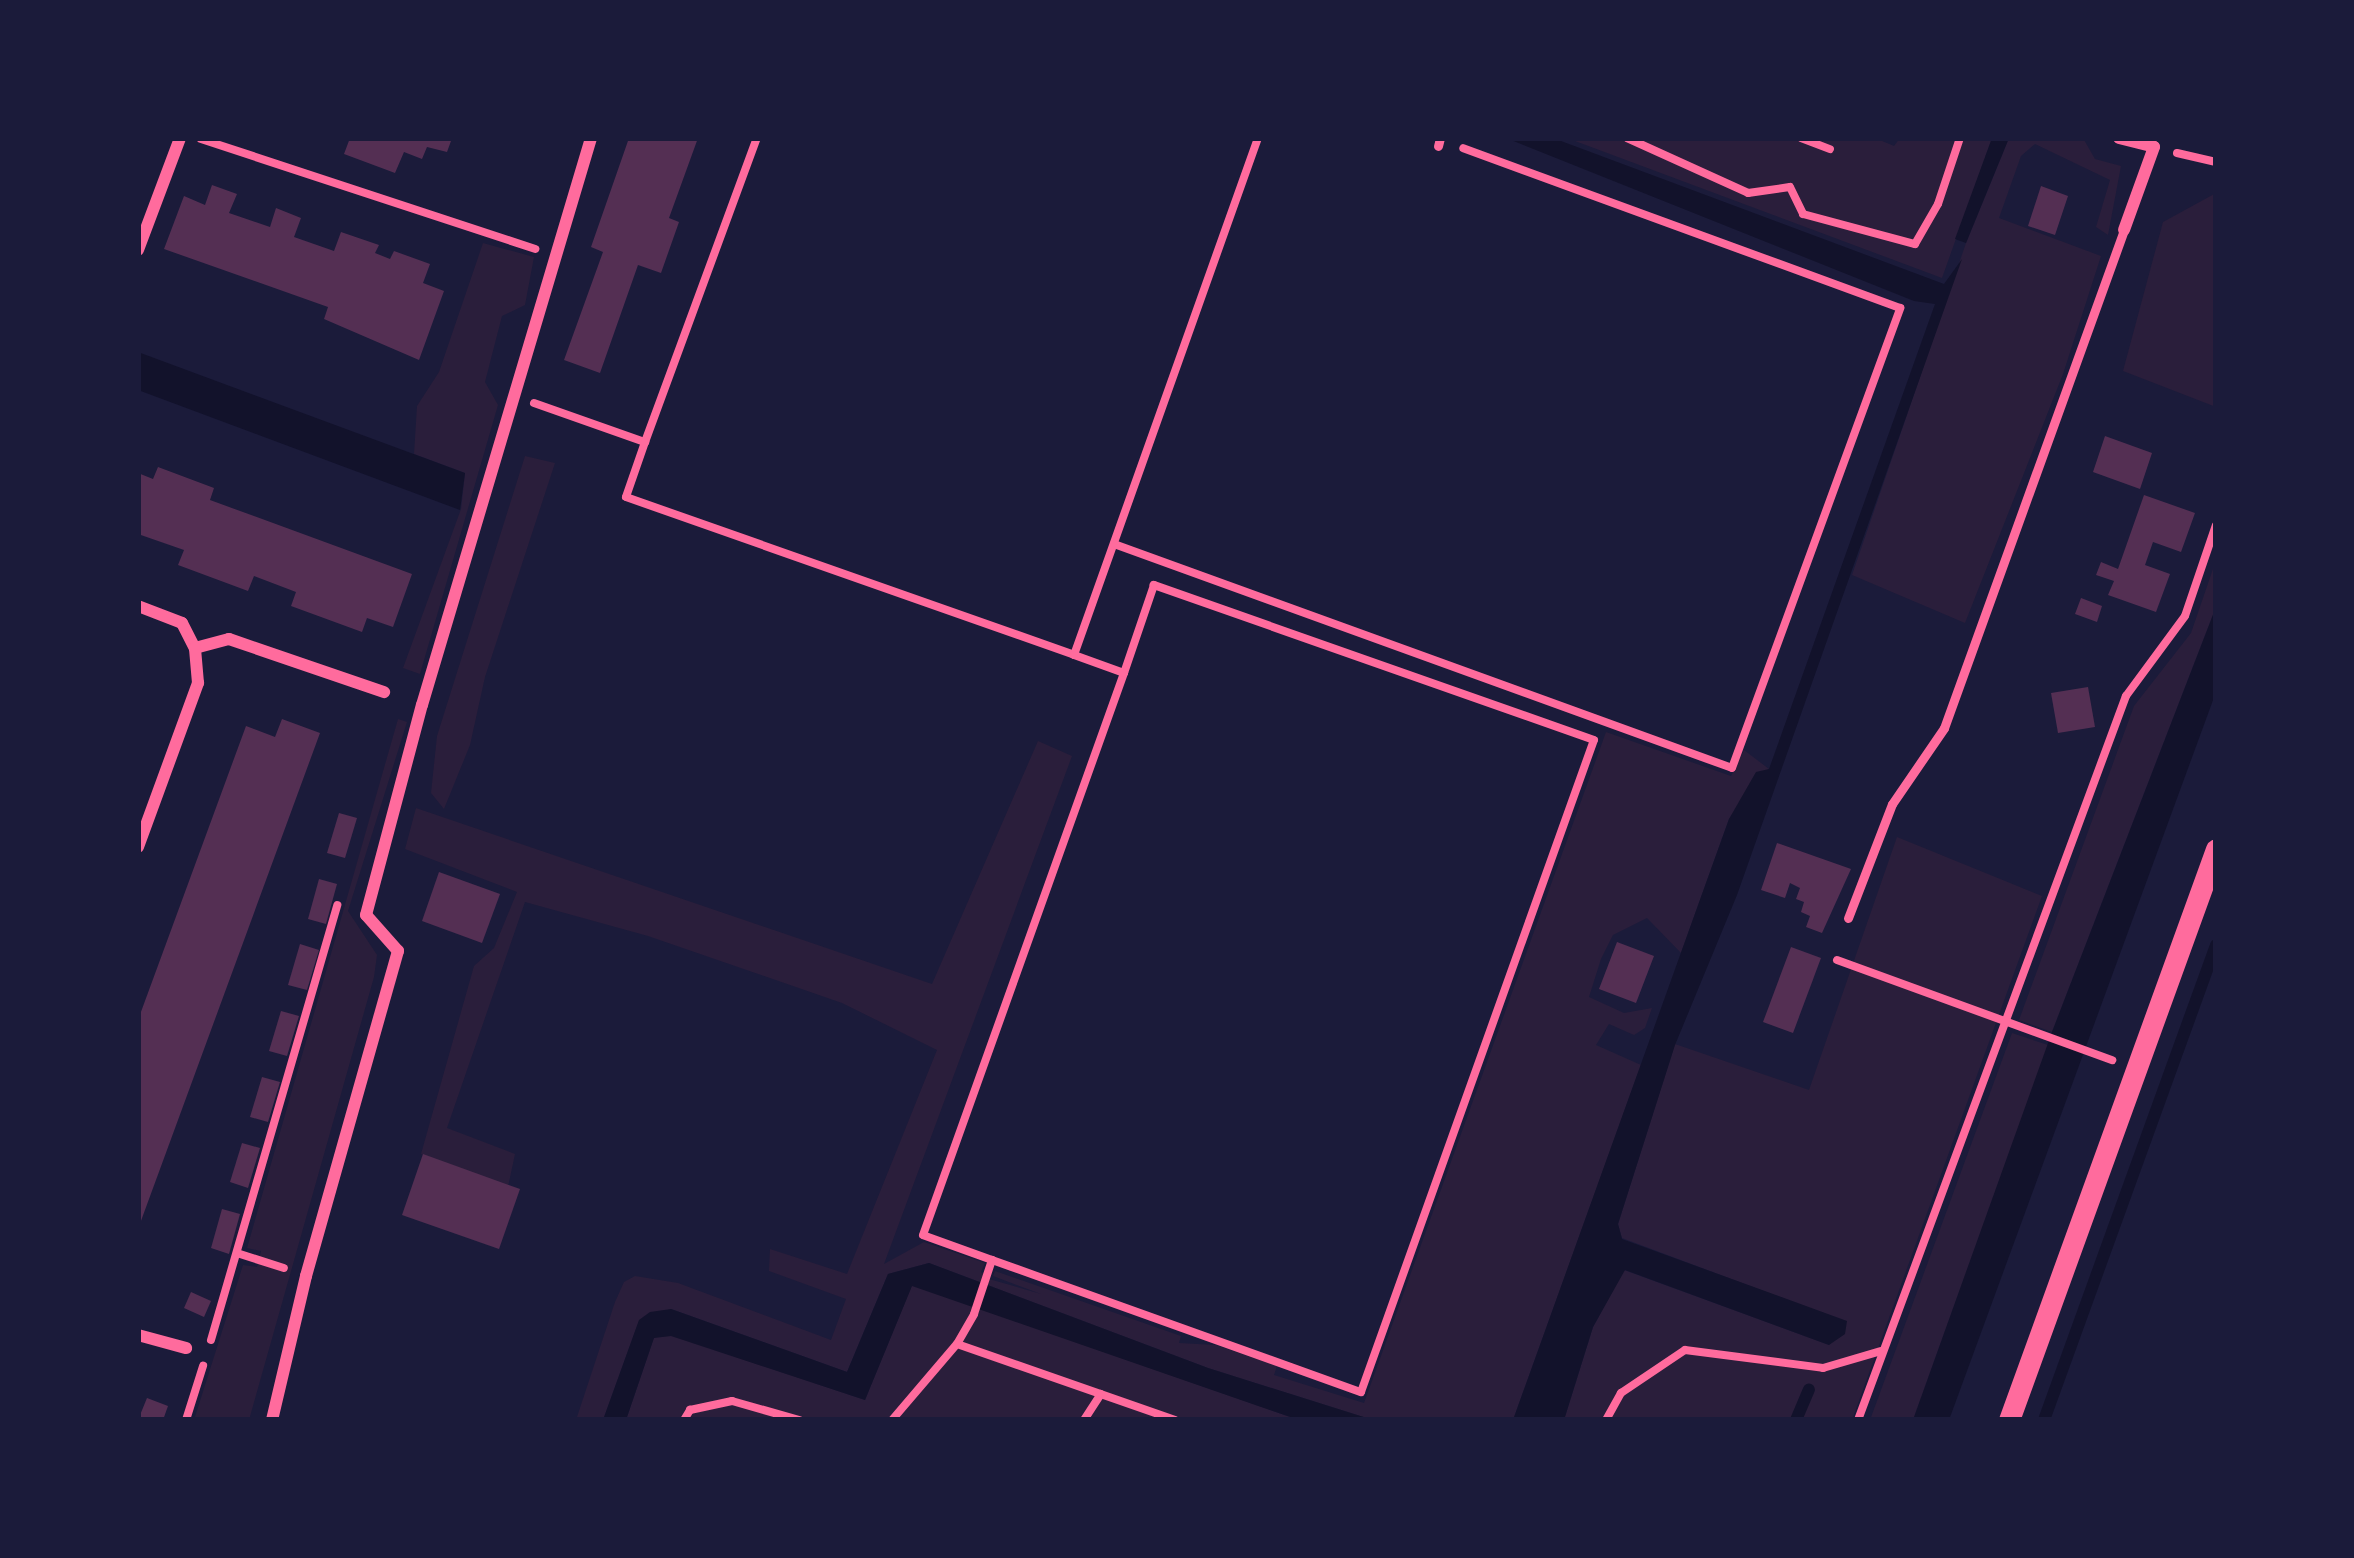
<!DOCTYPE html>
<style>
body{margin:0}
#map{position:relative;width:2354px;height:1558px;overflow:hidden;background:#1b1b3a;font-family:Arial,sans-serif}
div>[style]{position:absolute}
.green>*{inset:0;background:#2a1e3b}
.water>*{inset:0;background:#12122b}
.stream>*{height:12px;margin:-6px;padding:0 6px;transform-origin:6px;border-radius:6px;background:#12122b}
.building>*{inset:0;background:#542f53}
.path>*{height:8px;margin:-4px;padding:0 4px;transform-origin:4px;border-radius:4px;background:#ff6b9d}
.service>*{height:9px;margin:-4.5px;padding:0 4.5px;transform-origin:4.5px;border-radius:4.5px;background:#ff6b9d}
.minor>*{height:12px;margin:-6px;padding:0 6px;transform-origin:6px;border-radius:6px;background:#ff6b9d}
.tertiary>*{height:21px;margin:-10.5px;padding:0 10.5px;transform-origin:10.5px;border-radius:10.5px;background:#ff6b9d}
span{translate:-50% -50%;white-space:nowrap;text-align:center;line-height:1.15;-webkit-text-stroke:12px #1b1b3a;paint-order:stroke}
.frame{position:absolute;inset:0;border:141px solid #1b1b3a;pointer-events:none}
</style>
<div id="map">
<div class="green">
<div style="clip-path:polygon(1567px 138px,1875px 138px,1894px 146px,1900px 138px,1992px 138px,1942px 278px)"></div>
<div style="clip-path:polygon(2009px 138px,2083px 138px,2095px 159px,2121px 166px,2108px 235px,2096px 227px,2110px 180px,2035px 144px,2021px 156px,1999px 218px,2101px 256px,2063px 374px,1965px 623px,1852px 575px,1966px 243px)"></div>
<div style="clip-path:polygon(2216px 193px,2216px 407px,2123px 371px,2163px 222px)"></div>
<div style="clip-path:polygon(483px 243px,534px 257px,525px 305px,502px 316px,485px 382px,498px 405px,420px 674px,403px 668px,461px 509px,465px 473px,414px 454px,417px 406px,439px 372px)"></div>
<div style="clip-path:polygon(525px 456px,555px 463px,485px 677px,470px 745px,444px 809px,431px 793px,437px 736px)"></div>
<div style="clip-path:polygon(2216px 560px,2216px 607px,2052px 1032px,2019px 1020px,2134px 706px,2191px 633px)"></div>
<div style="clip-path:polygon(398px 719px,407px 722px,348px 911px,377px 955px,374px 977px,249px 1420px,194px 1420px,243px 1265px,257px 1267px,261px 1251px,247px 1248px)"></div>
<div style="clip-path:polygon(1606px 732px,1731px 776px,1744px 750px,1769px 769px,1729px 819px,1681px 953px,1647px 918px,1613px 935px,1601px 959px,1589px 997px,1624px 1013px,1652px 1008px,1645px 1028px,1634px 1035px,1609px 1024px,1596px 1045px,1641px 1065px,1513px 1420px,1373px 1420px,1208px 1368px,929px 1263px,888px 1274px,847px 1372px,671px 1309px,639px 1321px,603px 1420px,576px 1420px,615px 1302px,624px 1282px,635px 1276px,678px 1283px,831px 1340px,846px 1299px,769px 1271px,770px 1249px,847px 1274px,937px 1050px,842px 1003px,648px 936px,525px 902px,447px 1128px,515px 1154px,508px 1187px,421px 1154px,474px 966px,494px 948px,517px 892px,405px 849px,416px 808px,932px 984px,1038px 741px,1072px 756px,884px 1264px,924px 1242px,985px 1263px,981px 1272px,989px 1279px,1041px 1294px,993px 1276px,995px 1271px,1181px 1336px,1179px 1343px,1216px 1345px,1277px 1366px,1274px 1375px,1364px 1403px)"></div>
<div style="clip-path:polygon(1897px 837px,2042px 896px,1852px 1420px,1564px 1420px,1593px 1327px,1624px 1270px,1829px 1345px,1846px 1322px,1622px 1238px,1618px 1224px,1675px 1044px,1809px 1090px)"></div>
<div style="clip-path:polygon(2012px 1033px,2048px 1045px,1913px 1420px,1870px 1420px)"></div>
<div style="clip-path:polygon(912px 1285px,1299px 1420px,626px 1420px,654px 1337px,671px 1335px,865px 1400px)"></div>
</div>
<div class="water">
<div style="clip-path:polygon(1506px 138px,1553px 138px,1944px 284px,1962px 259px,1737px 895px,1675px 1045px,1618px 1224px,1622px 1239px,1847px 1321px,1845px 1334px,1829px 1345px,1625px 1270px,1593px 1327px,1564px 1420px,1513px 1420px,1729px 819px,1756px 772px,1769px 769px,1935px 304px,1914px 301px)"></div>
<div style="clip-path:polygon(1992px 138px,2009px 138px,1966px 243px,1955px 239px)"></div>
<div style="clip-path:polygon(138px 352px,465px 473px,460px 510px,138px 390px)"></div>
<div style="clip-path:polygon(2216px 607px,2216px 692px,1949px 1420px,1913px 1420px,2052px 1032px)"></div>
<div style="clip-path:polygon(929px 1263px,1208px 1368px,1373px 1420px,1299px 1420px,912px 1286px,865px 1400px,671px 1336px,654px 1338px,626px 1420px,603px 1420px,639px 1320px,650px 1312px,671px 1309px,847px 1372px,888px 1274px)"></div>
</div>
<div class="stream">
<div style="left:1796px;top:1420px;width:33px;rotate:-67deg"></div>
<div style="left:2044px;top:1420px;width:505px;rotate:-70.09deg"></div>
</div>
<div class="building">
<div style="clip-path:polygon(350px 138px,442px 138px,451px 141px,447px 152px,427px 147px,422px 159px,404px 152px,395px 173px,344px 154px)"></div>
<div style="clip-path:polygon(629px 138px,698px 138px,669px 218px,679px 222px,661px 273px,638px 265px,600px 373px,564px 360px,603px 252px,591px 247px)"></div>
<div style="clip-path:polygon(212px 185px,237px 194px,229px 213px,270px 227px,276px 208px,301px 218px,294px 237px,334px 251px,341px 232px,379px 245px,375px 253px,390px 259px,394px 251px,430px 264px,423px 283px,444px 291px,419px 360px,324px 319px,328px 307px,164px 249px,184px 196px,205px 205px)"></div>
<div style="clip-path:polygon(2041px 186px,2068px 196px,2055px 235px,2028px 226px)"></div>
<div style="clip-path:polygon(2105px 436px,2152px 453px,2140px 489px,2093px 472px)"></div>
<div style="clip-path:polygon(158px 467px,214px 488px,210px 500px,412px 574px,393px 627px,367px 618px,362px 632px,291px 606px,296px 592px,254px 576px,248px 591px,178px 565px,184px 550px,138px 534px,138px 473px,153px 479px)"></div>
<div style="clip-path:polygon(2144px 495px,2195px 513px,2181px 552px,2153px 542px,2145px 565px,2170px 574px,2156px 612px,2108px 595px,2114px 581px,2096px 575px,2101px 562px,2118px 569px)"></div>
<div style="clip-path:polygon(2081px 598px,2102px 606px,2097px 622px,2075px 614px)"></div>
<div style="clip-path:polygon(2088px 687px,2095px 727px,2058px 733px,2051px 693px)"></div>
<div style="clip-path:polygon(282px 719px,320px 733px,138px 1229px,138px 1020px,246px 726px,275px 737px)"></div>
<div style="clip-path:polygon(339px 813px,357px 818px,345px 858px,327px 853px)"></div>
<div style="clip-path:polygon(1777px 843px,1851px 869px,1822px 933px,1806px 927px,1810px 916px,1801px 912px,1804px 902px,1796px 899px,1800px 888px,1790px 883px,1785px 898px,1761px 890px)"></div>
<div style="clip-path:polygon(439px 872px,500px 894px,482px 943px,422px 921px)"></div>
<div style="clip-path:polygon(319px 879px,337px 884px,326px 924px,308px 919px)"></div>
<div style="clip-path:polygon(1617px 942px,1654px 956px,1636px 1003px,1599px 989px)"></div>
<div style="clip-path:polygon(300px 944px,319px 950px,307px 990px,288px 985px)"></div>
<div style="clip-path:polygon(1791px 947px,1821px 958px,1793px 1033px,1763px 1022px)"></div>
<div style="clip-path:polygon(281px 1011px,299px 1016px,287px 1056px,269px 1051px)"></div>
<div style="clip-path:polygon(262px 1077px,280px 1082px,268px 1122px,250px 1117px)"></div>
<div style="clip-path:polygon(242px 1143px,260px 1148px,248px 1188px,230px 1182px)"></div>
<div style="clip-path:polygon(423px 1154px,520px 1189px,499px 1249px,402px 1215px)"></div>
<div style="clip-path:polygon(222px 1209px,240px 1214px,229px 1254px,211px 1248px)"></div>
<div style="clip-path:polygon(191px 1292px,211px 1301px,204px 1317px,184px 1308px)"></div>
<div style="clip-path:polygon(147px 1398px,168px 1406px,163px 1420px,138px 1420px)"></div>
</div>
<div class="path">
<div style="left:1627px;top:138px;width:133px;rotate:24.4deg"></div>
<div style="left:1748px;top:193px;width:42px;rotate:-8.1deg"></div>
<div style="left:1790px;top:187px;width:30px;rotate:64deg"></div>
<div style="left:1803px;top:214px;width:116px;rotate:15deg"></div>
<div style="left:1915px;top:244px;width:46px;rotate:-60.1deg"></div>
<div style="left:1938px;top:204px;width:70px;rotate:-71.6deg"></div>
<div style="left:1801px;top:138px;width:31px;rotate:21deg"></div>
<div style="left:201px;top:139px;width:352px;rotate:18.2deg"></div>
<div style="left:2177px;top:153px;width:40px;rotate:13deg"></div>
<div style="left:534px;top:403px;width:118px;rotate:19.4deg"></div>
<div style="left:645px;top:442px;width:324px;rotate:-69.8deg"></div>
<div style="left:645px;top:442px;width:58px;rotate:109.1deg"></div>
<div style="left:626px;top:497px;width:475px;rotate:19.4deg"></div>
<div style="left:1074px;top:655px;width:549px;rotate:-70.41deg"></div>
<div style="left:1114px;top:544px;width:657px;rotate:19.92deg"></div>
<div style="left:1732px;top:768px;width:490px;rotate:-69.9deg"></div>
<div style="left:1900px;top:308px;width:465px;rotate:-159.9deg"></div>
<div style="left:1837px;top:960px;width:293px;rotate:20deg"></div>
<div style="left:240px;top:1254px;width:46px;rotate:17.7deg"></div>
<div style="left:992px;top:1260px;width:73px;rotate:-160.1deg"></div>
<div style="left:923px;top:1235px;width:597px;rotate:-70.32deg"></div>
<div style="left:211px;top:1340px;width:453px;rotate:-73.8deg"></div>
<div style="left:957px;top:1344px;width:34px;rotate:-60deg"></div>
<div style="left:974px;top:1314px;width:57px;rotate:-71.6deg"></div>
<div style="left:992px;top:1260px;width:392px;rotate:19.7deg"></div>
<div style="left:1361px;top:1392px;width:692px;rotate:-70.34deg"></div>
<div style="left:1594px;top:740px;width:467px;rotate:-160.6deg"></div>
<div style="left:1154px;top:585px;width:93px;rotate:108.8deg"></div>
<div style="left:1124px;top:673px;width:53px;rotate:-160.2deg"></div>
<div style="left:186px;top:1420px;width:57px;rotate:-72.5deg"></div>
<div style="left:684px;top:1420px;width:12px;rotate:-59deg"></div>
<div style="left:690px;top:1410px;width:43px;rotate:-12.1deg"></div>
<div style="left:732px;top:1401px;width:70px;rotate:15.8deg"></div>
<div style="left:892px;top:1420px;width:100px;rotate:-49.5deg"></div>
<div style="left:957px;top:1344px;width:231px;rotate:19.2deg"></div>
<div style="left:1084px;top:1420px;width:31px;rotate:-57deg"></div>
<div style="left:1606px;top:1420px;width:31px;rotate:-61deg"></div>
<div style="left:1621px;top:1393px;width:77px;rotate:-33.9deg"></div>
<div style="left:1685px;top:1350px;width:139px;rotate:7.4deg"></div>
<div style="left:1823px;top:1368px;width:60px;rotate:-16.3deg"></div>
<div style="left:1858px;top:1420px;width:772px;rotate:-69.69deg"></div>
<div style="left:2126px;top:696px;width:99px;rotate:-53.6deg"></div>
<div style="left:2185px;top:616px;width:96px;rotate:-71.2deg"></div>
</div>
<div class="service">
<div style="left:1438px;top:146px;width:8px;rotate:-76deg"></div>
<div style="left:1848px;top:918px;width:122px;rotate:-68.9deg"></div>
<div style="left:1892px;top:804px;width:92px;rotate:-55.6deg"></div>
<div style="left:1944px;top:728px;width:530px;rotate:-70.13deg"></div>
</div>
<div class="minor">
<div style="left:2119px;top:138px;width:36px;rotate:14deg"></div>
<div style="left:2154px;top:147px;width:88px;rotate:109.9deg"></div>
<div style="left:138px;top:250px;width:120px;rotate:-69.4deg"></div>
<div style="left:138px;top:606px;width:47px;rotate:21.1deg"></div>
<div style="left:182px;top:623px;width:28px;rotate:63deg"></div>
<div style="left:195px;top:648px;width:35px;rotate:-15deg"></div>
<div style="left:229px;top:639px;width:164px;rotate:18.9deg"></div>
<div style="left:138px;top:847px;width:175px;rotate:-69.9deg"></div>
<div style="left:198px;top:683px;width:35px;rotate:-95deg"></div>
<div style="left:138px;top:1335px;width:50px;rotate:15.2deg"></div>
<div style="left:272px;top:1420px;width:148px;rotate:-76.7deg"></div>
<div style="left:306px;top:1276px;width:338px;rotate:-74.2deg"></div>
<div style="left:398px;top:951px;width:48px;rotate:-131.6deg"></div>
<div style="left:366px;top:915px;width:217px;rotate:-75.1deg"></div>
<div style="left:422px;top:705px;width:592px;rotate:-73.4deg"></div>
</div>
<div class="tertiary">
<div style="left:2009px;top:1420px;width:607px;rotate:-70.07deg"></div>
</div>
<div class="frame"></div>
</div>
